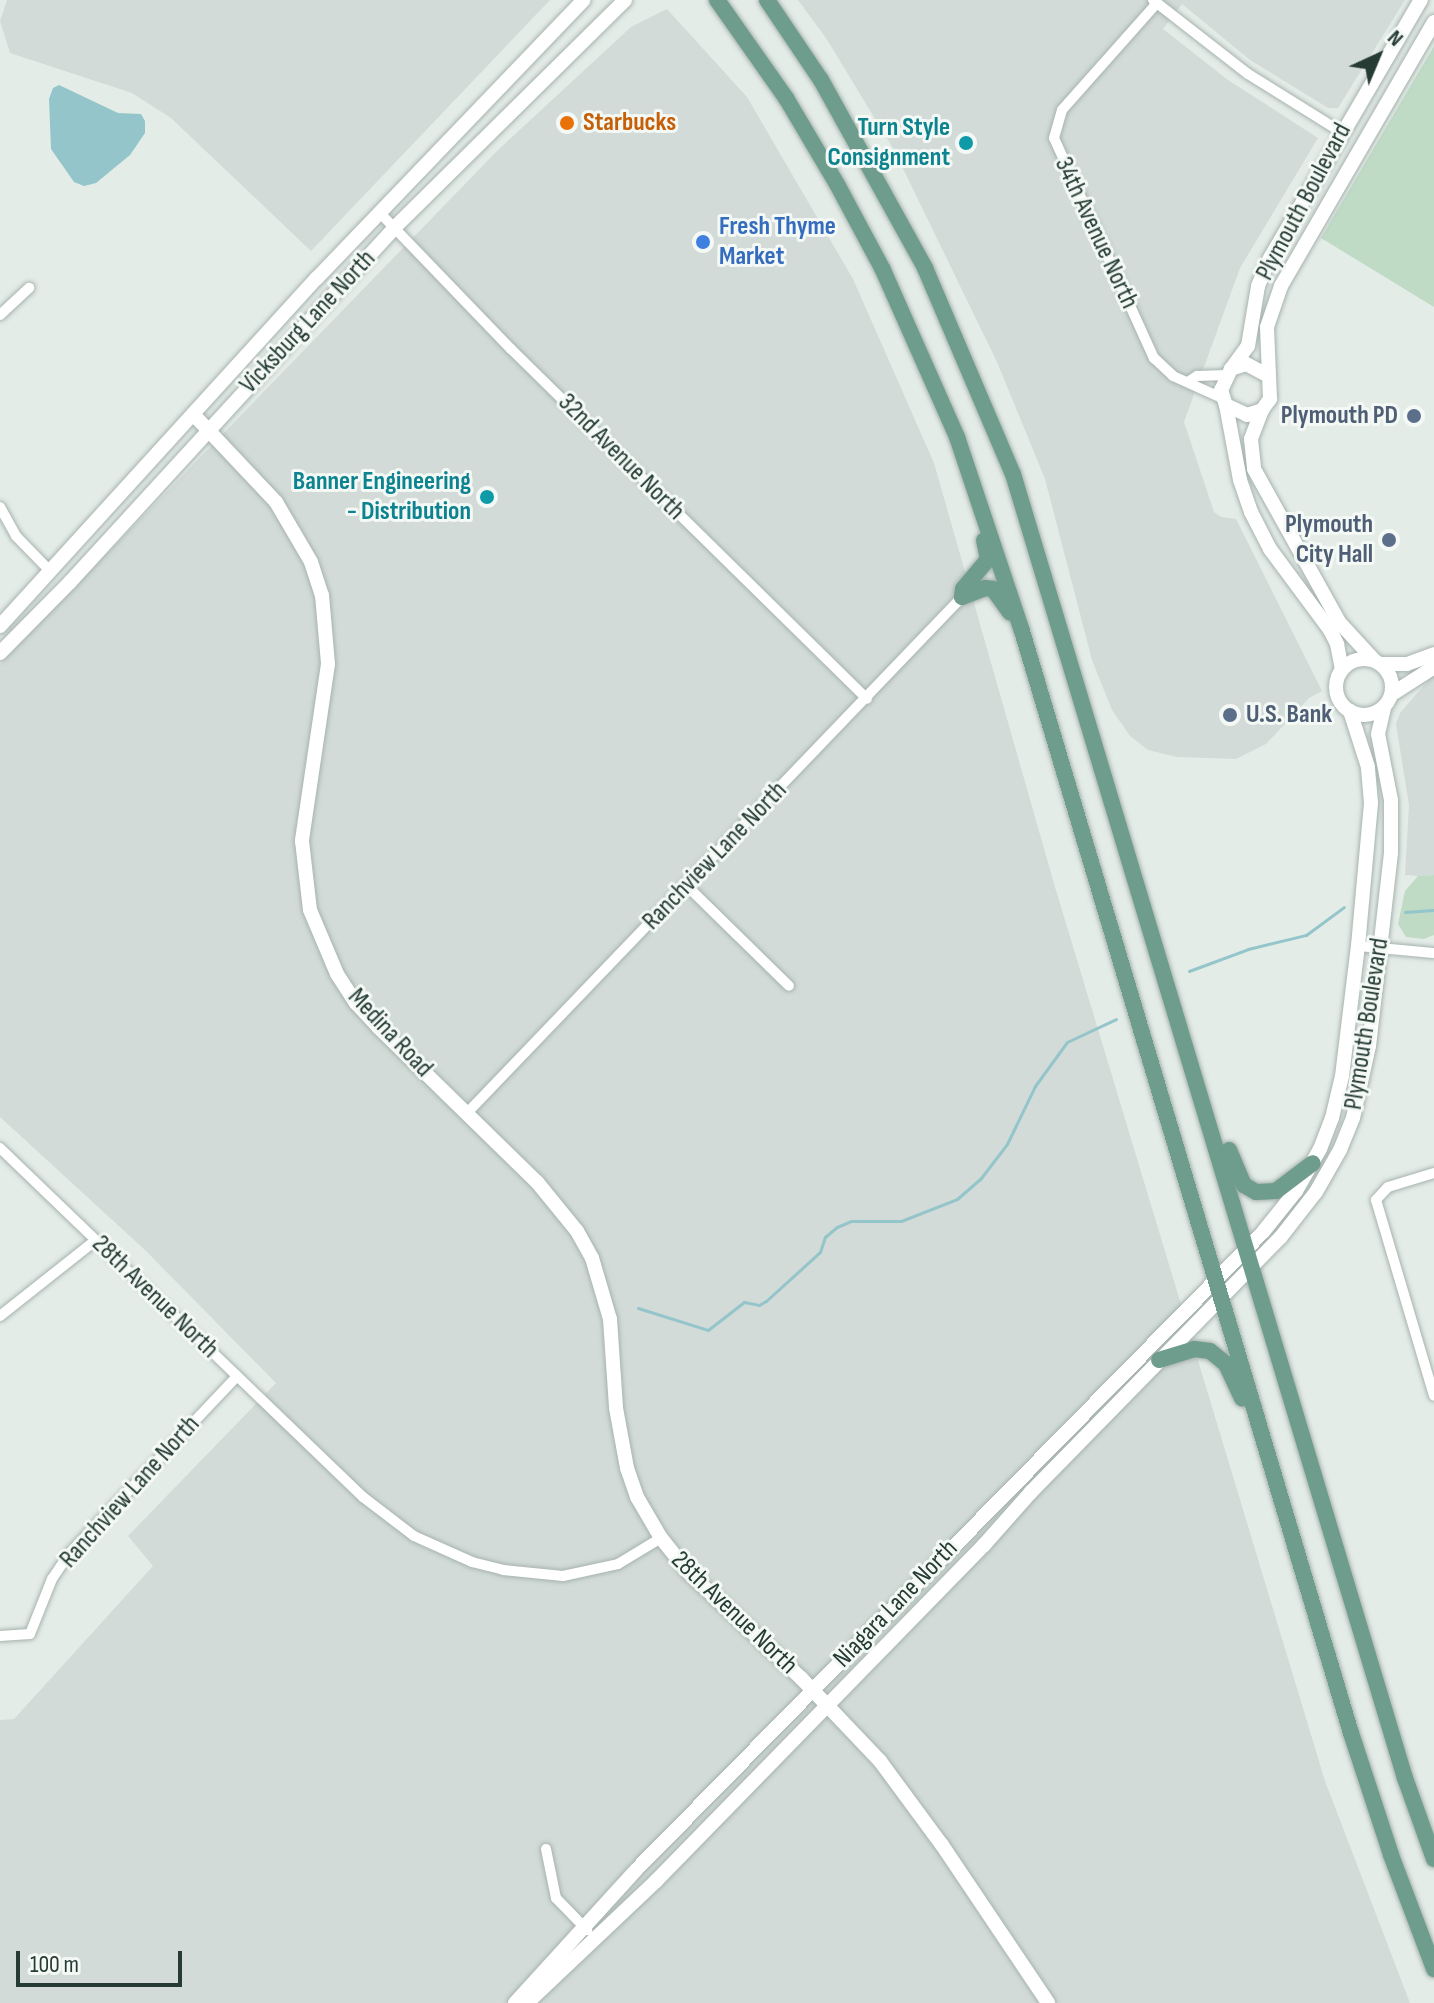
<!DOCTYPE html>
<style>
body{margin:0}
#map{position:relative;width:1434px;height:2003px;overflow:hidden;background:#e4ece8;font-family:"Sofia Sans Condensed",sans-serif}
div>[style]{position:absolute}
.built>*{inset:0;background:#d2dbd7}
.green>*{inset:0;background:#bfdac5}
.water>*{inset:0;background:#93c5ca}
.stream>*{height:3px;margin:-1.5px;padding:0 1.5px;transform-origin:1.5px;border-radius:1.5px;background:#93c5ca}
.roads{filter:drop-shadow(0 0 2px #a7b3ae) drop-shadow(0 0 2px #a7b3ae)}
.street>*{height:10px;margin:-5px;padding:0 5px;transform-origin:5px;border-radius:5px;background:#fff}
.secondary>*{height:14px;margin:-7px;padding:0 7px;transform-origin:7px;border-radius:7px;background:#fff}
.secondary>.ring{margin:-7px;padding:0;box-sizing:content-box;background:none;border:14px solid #fff;border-radius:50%}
.primary>*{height:16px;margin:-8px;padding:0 8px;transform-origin:8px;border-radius:8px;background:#6e9c8d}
.dots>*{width:22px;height:22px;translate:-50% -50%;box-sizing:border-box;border:4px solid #f4f9f6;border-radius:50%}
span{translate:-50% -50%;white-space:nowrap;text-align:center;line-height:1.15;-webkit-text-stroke:6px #f4f9f6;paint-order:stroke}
.food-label{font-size:26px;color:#c56008;font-weight:700}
.left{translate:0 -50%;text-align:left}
.culture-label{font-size:26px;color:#0d838f;font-weight:700}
.right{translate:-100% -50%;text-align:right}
.street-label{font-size:26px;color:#253b34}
.shop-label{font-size:26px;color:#366cbe;font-weight:700}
.service-label{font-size:26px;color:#4e5e75;font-weight:700}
.north{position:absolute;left:1338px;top:16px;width:80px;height:80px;-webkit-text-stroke:6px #f4f9f6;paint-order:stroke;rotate:44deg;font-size:22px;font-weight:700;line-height:32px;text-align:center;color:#253b34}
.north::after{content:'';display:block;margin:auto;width:28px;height:36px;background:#253b34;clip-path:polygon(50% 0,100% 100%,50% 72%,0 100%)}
.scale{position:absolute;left:16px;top:1951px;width:166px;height:36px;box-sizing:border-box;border:4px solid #253b34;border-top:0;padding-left:10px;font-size:24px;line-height:28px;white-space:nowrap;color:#253b34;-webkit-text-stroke:6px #f4f9f6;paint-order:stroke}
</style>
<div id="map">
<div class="built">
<div style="clip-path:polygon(7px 0,550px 0,311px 251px,171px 118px,132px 93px,10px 53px,0 21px)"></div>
<div style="clip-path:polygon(798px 0,1405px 0,1338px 108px,1328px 108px,1250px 60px,1182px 4px,1163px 29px,1228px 80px,1318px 138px,1240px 268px,1184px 422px,1214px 512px,1221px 517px,1236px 519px,1322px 691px,1309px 698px,1266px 744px,1236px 759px,1177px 757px,1148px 750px,1130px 736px,1112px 710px,1092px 660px,1045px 479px,997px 362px,894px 150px,826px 38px)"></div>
<div style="clip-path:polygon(667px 9px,747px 97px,853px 279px,934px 463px,1055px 887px,1325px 1781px,1410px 2003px,0 2003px,0 1720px,14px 1719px,153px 1566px,128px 1536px,276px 1383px,145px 1250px,0 1117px,0 664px,497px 151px,631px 27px)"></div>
<div style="clip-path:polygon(1434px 674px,1434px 875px,1418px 876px,1405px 875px,1409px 805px,1396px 724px,1400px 713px)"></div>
</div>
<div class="green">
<div style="clip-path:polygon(1434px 46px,1434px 307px,1321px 238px)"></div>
<div style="clip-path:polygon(1434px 875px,1434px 935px,1424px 939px,1406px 937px,1398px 924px,1405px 891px,1418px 876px)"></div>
</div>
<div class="water">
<div style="clip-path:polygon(59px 85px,118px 113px,141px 114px,145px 121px,145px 133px,130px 155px,96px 183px,84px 186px,74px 182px,51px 149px,49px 99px,53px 88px)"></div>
</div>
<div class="stream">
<div style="left:1405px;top:912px;width:29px;rotate:-4deg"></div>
<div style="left:1189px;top:971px;width:63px;rotate:-20.4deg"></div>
<div style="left:1248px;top:949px;width:60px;rotate:-13.6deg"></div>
<div style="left:1306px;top:935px;width:47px;rotate:-36.4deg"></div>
<div style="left:638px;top:1308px;width:73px;rotate:17.4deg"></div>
<div style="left:708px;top:1330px;width:46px;rotate:-37.9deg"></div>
<div style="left:744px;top:1302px;width:15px;rotate:11deg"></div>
<div style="left:759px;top:1305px;width:8px;rotate:-30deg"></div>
<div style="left:766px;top:1301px;width:73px;rotate:-42.2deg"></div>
<div style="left:820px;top:1252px;width:16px;rotate:-72deg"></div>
<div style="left:825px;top:1237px;width:16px;rotate:-40deg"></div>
<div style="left:837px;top:1227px;width:15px;rotate:-23deg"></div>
<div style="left:851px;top:1221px;width:50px"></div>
<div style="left:901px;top:1221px;width:60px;rotate:-21.4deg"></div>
<div style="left:957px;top:1199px;width:32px;rotate:-41deg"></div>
<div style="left:981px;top:1178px;width:43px;rotate:-52.6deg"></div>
<div style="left:1007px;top:1144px;width:64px;rotate:-64.2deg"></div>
<div style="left:1035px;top:1086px;width:54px;rotate:-54deg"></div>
<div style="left:1067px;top:1042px;width:54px;rotate:-25.1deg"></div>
</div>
<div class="roads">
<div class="street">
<div style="left:1153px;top:0;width:120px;rotate:37.9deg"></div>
<div style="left:1248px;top:74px;width:110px;rotate:31.9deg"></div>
<div style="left:1157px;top:3px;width:143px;rotate:131.6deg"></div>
<div style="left:1062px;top:110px;width:29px;rotate:106deg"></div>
<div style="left:1054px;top:138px;width:242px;rotate:65.6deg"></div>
<div style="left:1154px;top:358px;width:26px;rotate:43deg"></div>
<div style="left:1173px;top:376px;width:54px;rotate:24.2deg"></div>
<div style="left:379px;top:212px;width:190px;rotate:46.1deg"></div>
<div style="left:511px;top:349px;width:499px;rotate:44.5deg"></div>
<div style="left:0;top:315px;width:40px;rotate:-43deg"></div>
<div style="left:1188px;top:382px;width:11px;rotate:-34deg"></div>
<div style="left:1197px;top:376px;width:29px;rotate:-2deg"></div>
<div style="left:0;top:507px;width:33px;rotate:61deg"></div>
<div style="left:16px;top:536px;width:49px;rotate:45.8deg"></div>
<div style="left:686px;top:885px;width:144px;rotate:44.4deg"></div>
<div style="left:1358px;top:946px;width:76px;rotate:5.3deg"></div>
<div style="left:467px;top:1113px;width:715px;rotate:-46.19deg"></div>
<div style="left:0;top:1148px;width:504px;rotate:43.87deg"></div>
<div style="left:363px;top:1497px;width:64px;rotate:37.4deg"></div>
<div style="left:414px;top:1536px;width:64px;rotate:24.1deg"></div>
<div style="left:472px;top:1562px;width:32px;rotate:14deg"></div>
<div style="left:503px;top:1570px;width:60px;rotate:5.7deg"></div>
<div style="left:563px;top:1576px;width:56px;rotate:-12.3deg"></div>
<div style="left:618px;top:1564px;width:50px;rotate:-31.2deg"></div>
<div style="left:1434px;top:1173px;width:48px;rotate:163.1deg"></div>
<div style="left:1388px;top:1187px;width:18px;rotate:133deg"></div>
<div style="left:1376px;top:1200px;width:204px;rotate:73.5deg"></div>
<div style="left:0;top:1316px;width:122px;rotate:-38.4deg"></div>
<div style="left:0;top:1636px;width:30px;rotate:-4deg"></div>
<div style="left:30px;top:1634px;width:59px;rotate:-68.2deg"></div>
<div style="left:52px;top:1579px;width:29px;rotate:-56deg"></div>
<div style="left:68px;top:1555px;width:246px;rotate:-46.6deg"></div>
<div style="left:546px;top:1849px;width:50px;rotate:78.5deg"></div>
<div style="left:556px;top:1898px;width:45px;rotate:45.9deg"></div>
</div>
<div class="secondary">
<div style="left:1231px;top:369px;width:29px;rotate:-54deg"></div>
<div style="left:1248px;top:346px;width:61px;rotate:-80.5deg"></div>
<div style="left:1258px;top:286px;width:30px;rotate:-67deg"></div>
<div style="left:1270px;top:258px;width:299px;rotate:-59.7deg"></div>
<div style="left:1267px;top:375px;width:24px;rotate:-152deg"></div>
<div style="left:1246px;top:364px;width:16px;rotate:162deg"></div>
<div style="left:1231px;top:369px;width:23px;rotate:115deg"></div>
<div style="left:1221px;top:390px;width:16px;rotate:72deg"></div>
<div style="left:1226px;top:405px;width:23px;rotate:25deg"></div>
<div style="left:1247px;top:415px;width:16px;rotate:-18deg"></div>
<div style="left:1262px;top:410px;width:14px;rotate:-54deg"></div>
<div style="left:1270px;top:399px;width:72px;rotate:-92.4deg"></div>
<div style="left:1267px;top:327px;width:43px;rotate:-71.1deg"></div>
<div style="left:1281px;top:286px;width:305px;rotate:-59.9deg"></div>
<div style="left:1226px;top:405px;width:76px;rotate:79.4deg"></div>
<div style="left:1240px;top:480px;width:34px;rotate:71deg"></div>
<div style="left:1251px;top:512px;width:42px;rotate:62.8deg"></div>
<div style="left:1270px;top:549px;width:101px;rotate:53.5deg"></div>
<div style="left:1330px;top:630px;width:16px;rotate:63deg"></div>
<div style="left:1337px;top:644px;width:26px;rotate:79deg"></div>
<div style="left:1262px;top:410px;width:31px;rotate:111deg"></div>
<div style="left:1251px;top:439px;width:30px;rotate:84deg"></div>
<div style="left:1254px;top:469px;width:175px;rotate:60.9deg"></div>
<div style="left:1339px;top:622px;width:52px;rotate:47.4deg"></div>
<div style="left:193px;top:414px;width:121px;rotate:46.7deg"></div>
<div style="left:276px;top:502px;width:69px;rotate:59.7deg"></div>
<div style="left:311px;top:562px;width:35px;rotate:72deg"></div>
<div style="left:322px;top:595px;width:69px;rotate:85deg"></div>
<div style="left:328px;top:664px;width:179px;rotate:98.4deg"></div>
<div style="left:302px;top:841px;width:69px;rotate:83.4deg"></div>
<div style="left:310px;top:910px;width:69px;rotate:67.1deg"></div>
<div style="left:337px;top:974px;width:35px;rotate:57deg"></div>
<div style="left:356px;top:1003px;width:34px;rotate:47deg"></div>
<div style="left:379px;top:1028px;width:221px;rotate:44.3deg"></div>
<div style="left:537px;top:1182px;width:63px;rotate:50.8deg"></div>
<div style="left:577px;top:1231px;width:31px;rotate:61deg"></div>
<div style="left:592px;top:1258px;width:64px;rotate:73.6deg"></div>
<div style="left:610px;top:1319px;width:89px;rotate:86.1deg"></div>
<div style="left:616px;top:1408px;width:61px;rotate:79.6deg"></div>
<div style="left:627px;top:1468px;width:31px;rotate:71deg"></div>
<div style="left:637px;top:1497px;width:48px;rotate:59.7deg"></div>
<div style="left:661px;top:1538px;width:45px;rotate:51.3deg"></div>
<div style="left:689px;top:1573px;width:154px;rotate:43.2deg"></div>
<div style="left:801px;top:1678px;width:115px;rotate:46.4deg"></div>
<div style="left:880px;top:1761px;width:104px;rotate:53.6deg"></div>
<div style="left:942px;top:1845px;width:190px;rotate:56.1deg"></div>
<div style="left:0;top:626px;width:471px;rotate:-47.7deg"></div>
<div style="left:317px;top:278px;width:385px;rotate:-46.2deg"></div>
<div style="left:0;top:653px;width:100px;rotate:-45.4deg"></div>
<div style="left:70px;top:582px;width:481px;rotate:-47.5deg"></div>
<div style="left:395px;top:227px;width:323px;rotate:-44.6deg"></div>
<div class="ring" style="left:1336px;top:659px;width:42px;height:42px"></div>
<div style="left:1380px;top:664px;width:27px"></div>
<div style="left:1407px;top:664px;width:29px;rotate:-20deg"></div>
<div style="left:1392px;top:694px;width:50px;rotate:-32.7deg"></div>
<div style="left:515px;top:2003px;width:181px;rotate:-47.7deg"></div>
<div style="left:637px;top:1869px;width:893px;rotate:-45.5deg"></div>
<div style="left:1263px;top:1232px;width:53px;rotate:-51.2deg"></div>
<div style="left:1296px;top:1191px;width:48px;rotate:-60.3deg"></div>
<div style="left:1320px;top:1149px;width:33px;rotate:-69deg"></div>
<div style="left:1332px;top:1118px;width:43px;rotate:-76.6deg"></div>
<div style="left:1342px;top:1076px;width:131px;rotate:-83deg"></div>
<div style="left:1358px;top:946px;width:144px;rotate:-84.8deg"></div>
<div style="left:1371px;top:803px;width:36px;rotate:-95deg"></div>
<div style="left:1368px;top:767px;width:59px;rotate:-107.8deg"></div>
<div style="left:527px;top:2003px;width:178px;rotate:-43.4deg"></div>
<div style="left:656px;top:1881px;width:470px;rotate:-45.7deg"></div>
<div style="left:984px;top:1545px;width:71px;rotate:-48.4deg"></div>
<div style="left:1031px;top:1492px;width:356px;rotate:-45.6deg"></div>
<div style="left:1280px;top:1238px;width:58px;rotate:-52deg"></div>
<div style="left:1316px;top:1192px;width:48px;rotate:-60.3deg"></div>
<div style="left:1340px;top:1150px;width:35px;rotate:-68deg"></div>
<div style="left:1353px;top:1118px;width:74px;rotate:-77.5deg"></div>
<div style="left:1369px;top:1046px;width:195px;rotate:-83.5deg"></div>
<div style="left:1391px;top:852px;width:52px;rotate:-90deg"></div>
<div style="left:1391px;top:800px;width:67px;rotate:-101.1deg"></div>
<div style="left:1378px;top:734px;width:28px;rotate:-77deg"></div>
</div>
<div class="primary">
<div style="left:717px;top:0;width:120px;rotate:54.9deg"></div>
<div style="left:786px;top:98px;width:102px;rotate:59.4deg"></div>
<div style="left:838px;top:186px;width:95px;rotate:61.8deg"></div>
<div style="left:883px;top:270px;width:183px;rotate:66.1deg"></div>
<div style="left:957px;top:437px;width:205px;rotate:71.5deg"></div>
<div style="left:1022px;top:631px;width:1150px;rotate:73.38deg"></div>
<div style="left:1351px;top:1733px;width:128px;rotate:71.8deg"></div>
<div style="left:1391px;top:1855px;width:122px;rotate:69.3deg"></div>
<div style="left:767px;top:0;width:97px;rotate:56deg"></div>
<div style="left:821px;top:80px;width:215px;rotate:61deg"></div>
<div style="left:925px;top:268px;width:224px;rotate:66.9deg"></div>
<div style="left:1013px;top:474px;width:1362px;rotate:73.27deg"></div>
<div style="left:1405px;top:1778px;width:86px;rotate:70.3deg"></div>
<div style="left:962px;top:597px;width:8px;rotate:-83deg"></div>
<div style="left:963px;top:589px;width:39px;rotate:-50deg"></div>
<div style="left:988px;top:559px;width:19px;rotate:-102deg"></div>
<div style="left:962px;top:597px;width:25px;rotate:-21deg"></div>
<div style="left:985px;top:588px;width:8px;rotate:7deg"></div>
<div style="left:993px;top:589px;width:29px;rotate:54deg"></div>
<div style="left:1229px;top:1150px;width:38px;rotate:67deg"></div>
<div style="left:1244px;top:1185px;width:14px;rotate:30deg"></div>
<div style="left:1256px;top:1192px;width:20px;rotate:-3deg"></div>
<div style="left:1276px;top:1191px;width:46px;rotate:-37.1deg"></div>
<div style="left:1159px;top:1360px;width:37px;rotate:-17deg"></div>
<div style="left:1194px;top:1349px;width:16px;rotate:7deg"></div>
<div style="left:1210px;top:1351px;width:21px;rotate:39deg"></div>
<div style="left:1226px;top:1364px;width:38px;rotate:65deg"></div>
</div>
</div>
<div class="dots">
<div style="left:567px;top:123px;background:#e8710a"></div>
<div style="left:966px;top:143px;background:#0f9aa8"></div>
<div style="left:703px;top:242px;background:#3f7fe0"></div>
<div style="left:1414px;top:416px;background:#5c6f8a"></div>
<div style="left:487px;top:497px;background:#0f9aa8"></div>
<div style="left:1389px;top:540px;background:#5c6f8a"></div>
<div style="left:1230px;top:715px;background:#5c6f8a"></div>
</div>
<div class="food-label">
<span class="left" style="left:583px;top:123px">Starbucks</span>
</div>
<div class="culture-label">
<span class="right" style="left:950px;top:143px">Turn Style<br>Consignment</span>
<span class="right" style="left:471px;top:497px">Banner Engineering<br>- Distribution</span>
</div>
<div class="street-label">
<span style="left:1304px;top:202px;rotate:-62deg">Plymouth Boulevard</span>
<span style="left:1096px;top:233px;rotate:65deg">34th Avenue North</span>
<span style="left:308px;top:322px;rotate:-47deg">Vicksburg Lane North</span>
<span style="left:621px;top:457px;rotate:45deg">32nd Avenue North</span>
<span style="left:715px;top:856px;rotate:-46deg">Ranchview Lane North</span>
<span style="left:1367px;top:1024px;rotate:-81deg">Plymouth Boulevard</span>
<span style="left:390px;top:1033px;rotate:47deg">Medina Road</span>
<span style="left:155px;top:1297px;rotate:44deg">28th Avenue North</span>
<span style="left:130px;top:1492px;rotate:-48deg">Ranchview Lane North</span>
<span style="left:896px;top:1604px;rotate:-46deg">Niagara Lane North</span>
<span style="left:734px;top:1613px;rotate:44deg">28th Avenue North</span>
</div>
<div class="shop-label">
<span class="left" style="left:719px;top:242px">Fresh Thyme<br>Market</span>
</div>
<div class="service-label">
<span class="right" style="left:1398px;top:416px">Plymouth PD</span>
<span class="right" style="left:1373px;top:540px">Plymouth<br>City Hall</span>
<span class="left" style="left:1246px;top:715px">U.S. Bank</span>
</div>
<div class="north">N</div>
<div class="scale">100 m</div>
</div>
